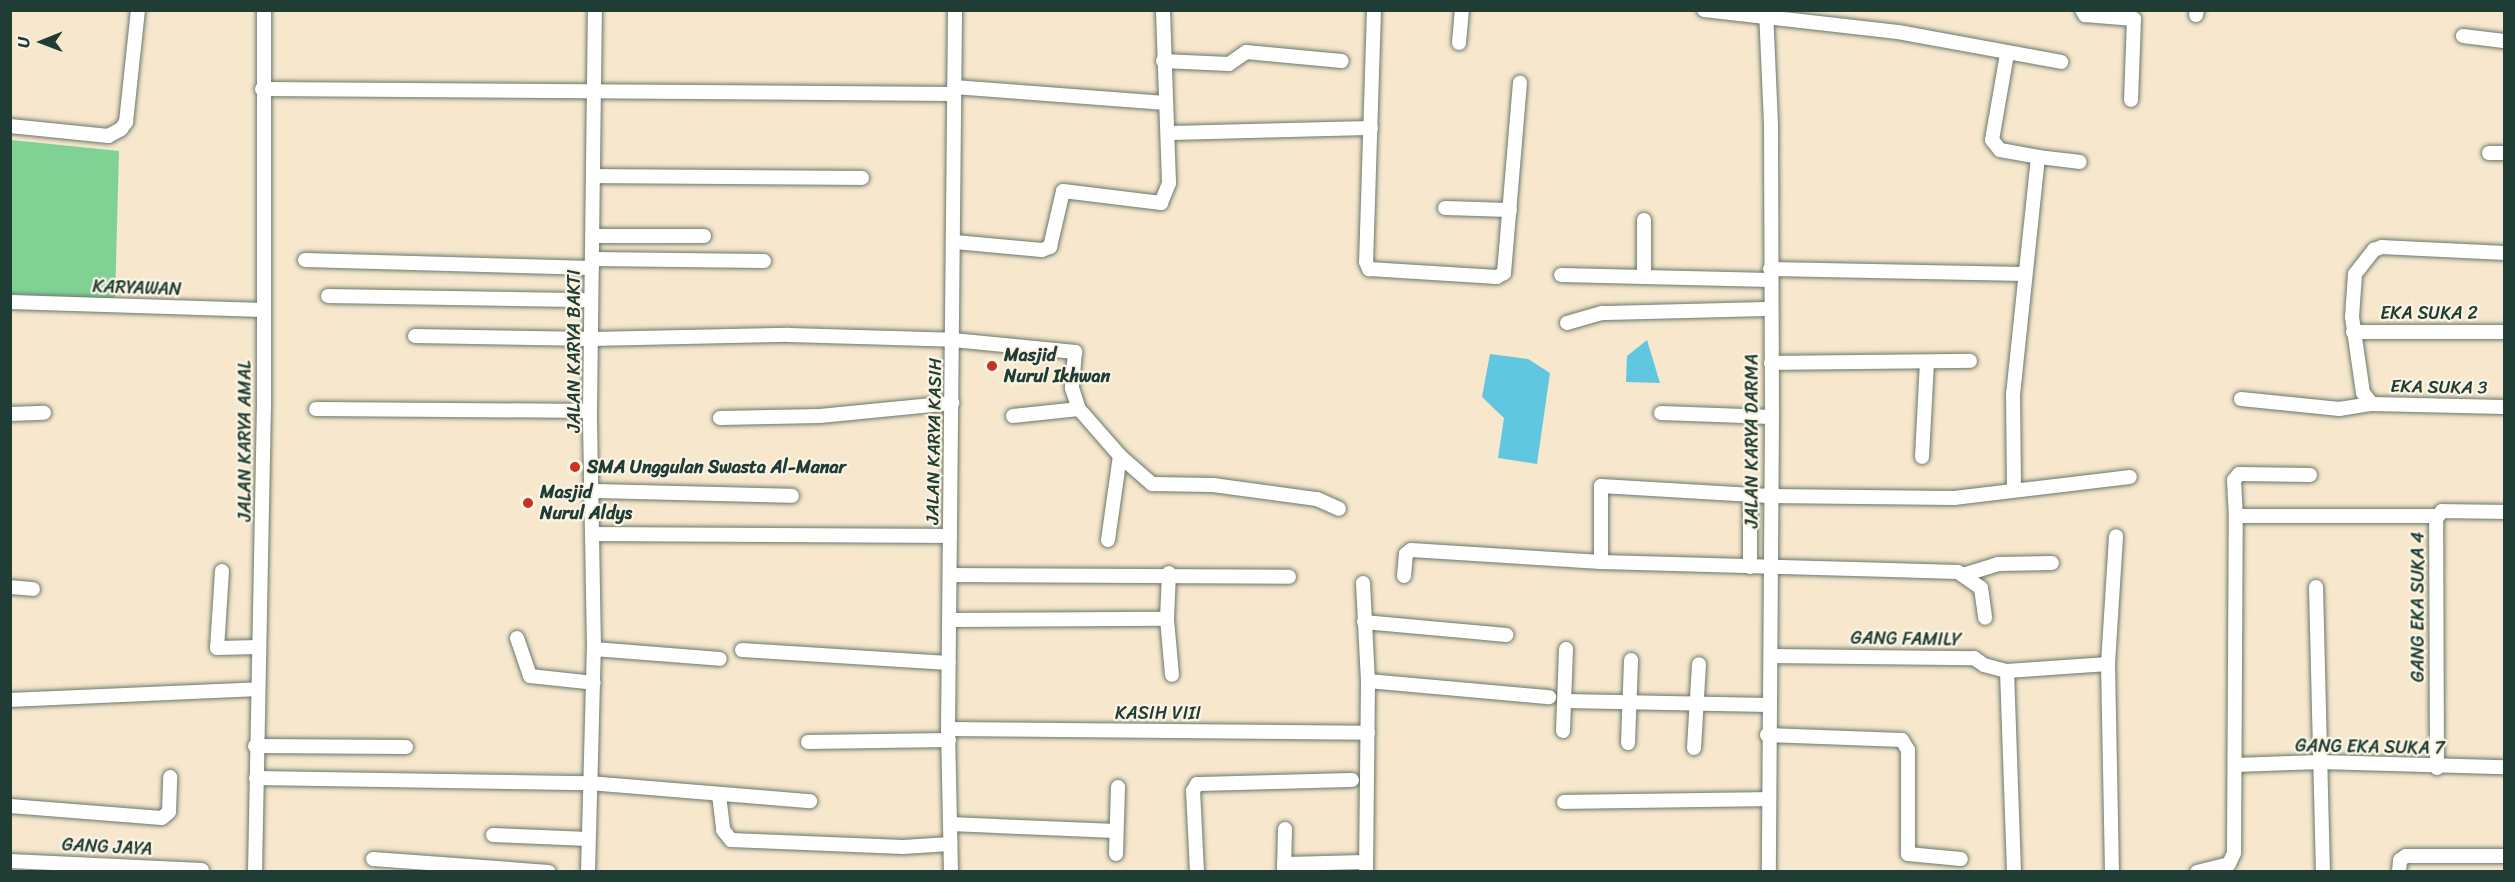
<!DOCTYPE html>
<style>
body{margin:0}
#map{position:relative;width:2515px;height:882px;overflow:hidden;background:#f6e7cd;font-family:Sriracha,sans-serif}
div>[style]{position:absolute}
.green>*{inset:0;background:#7fd294}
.water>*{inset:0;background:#61c6df}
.roads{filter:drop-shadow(0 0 2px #6a786a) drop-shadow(0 0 2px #6a786a)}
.street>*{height:14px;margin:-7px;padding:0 7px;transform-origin:7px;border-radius:7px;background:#fff}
.dots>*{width:16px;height:16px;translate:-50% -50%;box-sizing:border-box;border:3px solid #fcf5e5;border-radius:50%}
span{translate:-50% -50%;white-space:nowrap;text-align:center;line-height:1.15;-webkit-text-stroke:4.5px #fcf5e5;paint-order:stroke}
.street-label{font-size:18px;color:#1f3d34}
.poi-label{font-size:18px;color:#1f3d34;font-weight:700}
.left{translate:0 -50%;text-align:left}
.frame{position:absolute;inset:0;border:12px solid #1f3d34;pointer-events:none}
.north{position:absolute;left:12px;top:12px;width:60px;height:60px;-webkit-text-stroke:4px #fcf5e5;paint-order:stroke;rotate:269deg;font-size:16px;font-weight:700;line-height:24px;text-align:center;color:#1f3d34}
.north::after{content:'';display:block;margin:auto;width:21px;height:27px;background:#1f3d34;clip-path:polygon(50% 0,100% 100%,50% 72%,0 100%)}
</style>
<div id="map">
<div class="green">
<div style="clip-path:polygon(11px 140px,119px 151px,115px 299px,11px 294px)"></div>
</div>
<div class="water">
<div style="clip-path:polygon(1647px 340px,1660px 383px,1626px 382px,1627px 356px)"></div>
<div style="clip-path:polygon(1490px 354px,1528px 359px,1550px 373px,1537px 464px,1498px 458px,1504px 418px,1482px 397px)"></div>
</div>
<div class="roads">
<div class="street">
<div style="left:1374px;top:10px;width:252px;rotate:91.8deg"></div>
<div style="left:1366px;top:262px;width:8px;rotate:67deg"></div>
<div style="left:1369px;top:269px;width:128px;rotate:3.6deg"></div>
<div style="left:1497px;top:277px;width:8px;rotate:-30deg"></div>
<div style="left:1504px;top:273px;width:191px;rotate:-85.2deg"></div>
<div style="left:1704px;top:10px;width:195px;rotate:6.5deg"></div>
<div style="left:1898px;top:32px;width:166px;rotate:10.4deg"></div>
<div style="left:1766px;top:10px;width:115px;rotate:87.5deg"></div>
<div style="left:1771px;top:125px;width:292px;rotate:89.8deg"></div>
<div style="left:1772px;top:417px;width:455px;rotate:90.4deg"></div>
<div style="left:2082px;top:10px;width:6px;rotate:59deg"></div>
<div style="left:2085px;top:15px;width:49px;rotate:4.7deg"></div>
<div style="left:2134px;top:19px;width:81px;rotate:92.1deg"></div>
<div style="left:2196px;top:15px;width:5px;rotate:-79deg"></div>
<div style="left:2463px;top:36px;width:41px;rotate:7deg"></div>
<div style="left:1459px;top:43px;width:33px;rotate:-85deg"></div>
<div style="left:2007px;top:54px;width:87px;rotate:99.9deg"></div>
<div style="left:1992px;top:140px;width:13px;rotate:51deg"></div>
<div style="left:2000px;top:150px;width:39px;rotate:10deg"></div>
<div style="left:2038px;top:157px;width:237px;rotate:96deg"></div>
<div style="left:2013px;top:393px;width:96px;rotate:89.4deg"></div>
<div style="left:1163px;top:61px;width:66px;rotate:2.6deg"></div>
<div style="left:1229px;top:64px;width:21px;rotate:-35deg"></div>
<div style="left:1246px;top:52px;width:96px;rotate:5.4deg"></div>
<div style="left:954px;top:87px;width:212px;rotate:4.3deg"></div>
<div style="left:262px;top:89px;width:692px;rotate:0.41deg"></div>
<div style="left:10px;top:126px;width:99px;rotate:5.8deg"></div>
<div style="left:108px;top:136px;width:15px;rotate:-28deg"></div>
<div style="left:121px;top:129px;width:9px;rotate:-54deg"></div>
<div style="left:126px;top:122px;width:113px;rotate:-83.9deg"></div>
<div style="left:1168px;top:133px;width:203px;rotate:-1.4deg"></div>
<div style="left:2489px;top:153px;width:15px"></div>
<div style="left:2038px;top:157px;width:42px;rotate:6.8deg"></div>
<div style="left:593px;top:176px;width:269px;rotate:0.4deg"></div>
<div style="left:1445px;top:208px;width:65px;rotate:1.8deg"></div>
<div style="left:593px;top:236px;width:111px"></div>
<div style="left:955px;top:242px;width:87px;rotate:5.3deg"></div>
<div style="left:1042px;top:250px;width:9px;rotate:-21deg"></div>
<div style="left:1050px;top:247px;width:57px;rotate:-76.9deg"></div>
<div style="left:1063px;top:191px;width:99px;rotate:7deg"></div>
<div style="left:1161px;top:203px;width:22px;rotate:-68deg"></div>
<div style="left:1169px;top:183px;width:173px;rotate:-92deg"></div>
<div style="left:592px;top:259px;width:172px;rotate:0.7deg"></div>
<div style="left:305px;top:260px;width:287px;rotate:1.6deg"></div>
<div style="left:1770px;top:269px;width:255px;rotate:1.1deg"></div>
<div style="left:1561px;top:275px;width:209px;rotate:1.4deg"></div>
<div style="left:1644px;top:277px;width:57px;rotate:-90deg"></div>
<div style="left:328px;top:296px;width:263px;rotate:0.9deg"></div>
<div style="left:10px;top:302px;width:253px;rotate:1.8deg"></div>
<div style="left:1567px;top:323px;width:37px;rotate:-16deg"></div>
<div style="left:1603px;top:313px;width:166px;rotate:-1.4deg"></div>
<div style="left:2353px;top:332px;width:151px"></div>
<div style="left:415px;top:336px;width:176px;rotate:1deg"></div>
<div style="left:591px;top:339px;width:198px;rotate:-1.2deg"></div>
<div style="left:789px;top:335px;width:164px;rotate:1.7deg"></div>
<div style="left:953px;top:340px;width:123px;rotate:5.6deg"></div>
<div style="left:1075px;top:352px;width:36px;rotate:95deg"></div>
<div style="left:1072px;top:388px;width:22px;rotate:72deg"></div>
<div style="left:1079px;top:409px;width:62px;rotate:48.9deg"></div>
<div style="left:1120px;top:456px;width:43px;rotate:41.2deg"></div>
<div style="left:1152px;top:484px;width:61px;rotate:0.9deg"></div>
<div style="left:1213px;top:485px;width:105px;rotate:7.7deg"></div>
<div style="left:1317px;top:499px;width:24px;rotate:24deg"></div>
<div style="left:1771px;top:363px;width:199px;rotate:-0.6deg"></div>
<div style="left:2241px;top:399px;width:99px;rotate:5.8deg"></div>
<div style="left:2339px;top:409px;width:33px;rotate:-9deg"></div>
<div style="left:2372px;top:404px;width:132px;rotate:1.3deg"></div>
<div style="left:2372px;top:404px;width:14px;rotate:-129deg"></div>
<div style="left:2363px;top:393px;width:77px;rotate:-98.2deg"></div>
<div style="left:2352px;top:317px;width:43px;rotate:-86deg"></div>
<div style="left:2355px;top:274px;width:31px;rotate:-52deg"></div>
<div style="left:2374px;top:250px;width:9px;rotate:-21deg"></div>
<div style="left:2382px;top:247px;width:122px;rotate:2.8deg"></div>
<div style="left:316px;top:409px;width:274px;rotate:0.4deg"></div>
<div style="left:1661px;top:413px;width:111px;rotate:2.1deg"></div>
<div style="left:10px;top:414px;width:34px;rotate:-2deg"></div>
<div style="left:1013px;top:416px;width:66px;rotate:-6.1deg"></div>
<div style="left:720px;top:418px;width:100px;rotate:-1.1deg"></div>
<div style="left:820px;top:416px;width:133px;rotate:-5.6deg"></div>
<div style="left:1922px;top:457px;width:94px;rotate:-87deg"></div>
<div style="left:2310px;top:475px;width:71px;rotate:-179.2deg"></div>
<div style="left:2239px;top:474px;width:8px;rotate:130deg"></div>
<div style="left:2234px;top:480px;width:36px;rotate:87deg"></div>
<div style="left:2236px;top:516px;width:201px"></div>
<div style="left:593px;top:491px;width:199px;rotate:1.4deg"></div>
<div style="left:1750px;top:494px;width:73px;rotate:90deg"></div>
<div style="left:593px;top:534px;width:357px;rotate:0.3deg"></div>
<div style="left:1108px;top:540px;width:85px;rotate:-81.9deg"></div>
<div style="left:1601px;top:562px;width:76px;rotate:-90deg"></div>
<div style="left:1601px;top:486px;width:169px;rotate:3.4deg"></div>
<div style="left:1770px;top:496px;width:184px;rotate:0.6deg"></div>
<div style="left:1954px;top:498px;width:177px;rotate:-6.8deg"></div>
<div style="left:222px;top:571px;width:77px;rotate:93.7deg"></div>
<div style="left:217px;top:648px;width:42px;rotate:-1.4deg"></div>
<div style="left:1169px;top:573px;width:46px;rotate:92.5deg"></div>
<div style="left:1167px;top:619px;width:56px;rotate:84.9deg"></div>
<div style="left:1966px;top:574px;width:34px;rotate:-17deg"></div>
<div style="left:1998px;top:564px;width:54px;rotate:-1.1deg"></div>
<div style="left:951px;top:575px;width:338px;rotate:0.3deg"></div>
<div style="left:1404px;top:576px;width:22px;rotate:-85deg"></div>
<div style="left:1406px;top:554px;width:6px;rotate:-39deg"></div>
<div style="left:1411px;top:550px;width:190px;rotate:3.6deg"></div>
<div style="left:1601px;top:562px;width:357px;rotate:1.6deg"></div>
<div style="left:1958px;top:572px;width:28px;rotate:35deg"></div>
<div style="left:1981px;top:588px;width:30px;rotate:82deg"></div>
<div style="left:1363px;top:583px;width:98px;rotate:87.1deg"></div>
<div style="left:1368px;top:681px;width:191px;rotate:90.6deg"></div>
<div style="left:10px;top:587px;width:23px;rotate:5deg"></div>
<div style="left:2316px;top:587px;width:285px;rotate:88.6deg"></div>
<div style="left:950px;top:620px;width:217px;rotate:-0.3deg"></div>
<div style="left:1364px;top:622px;width:143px;rotate:5.2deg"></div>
<div style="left:517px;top:638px;width:40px;rotate:71.1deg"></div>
<div style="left:530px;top:676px;width:64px;rotate:6.2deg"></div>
<div style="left:594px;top:649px;width:126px;rotate:4.5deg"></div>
<div style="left:742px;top:650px;width:207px;rotate:3.6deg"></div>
<div style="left:1771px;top:656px;width:203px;rotate:0.6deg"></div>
<div style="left:1974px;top:658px;width:12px;rotate:35deg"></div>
<div style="left:1984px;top:665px;width:24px;rotate:15deg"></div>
<div style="left:2007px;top:671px;width:101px;rotate:-4deg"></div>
<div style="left:2007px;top:671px;width:201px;rotate:88deg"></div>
<div style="left:1368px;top:681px;width:182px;rotate:5.1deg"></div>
<div style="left:10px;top:700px;width:248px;rotate:-2.5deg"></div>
<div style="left:1566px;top:701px;width:202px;rotate:1.1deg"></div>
<div style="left:948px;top:729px;width:420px;rotate:0.5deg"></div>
<div style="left:1563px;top:731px;width:82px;rotate:-87.9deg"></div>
<div style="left:1767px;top:735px;width:135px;rotate:2.1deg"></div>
<div style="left:1902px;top:740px;width:12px;rotate:59deg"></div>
<div style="left:1908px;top:750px;width:104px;rotate:90deg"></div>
<div style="left:1908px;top:854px;width:53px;rotate:5.4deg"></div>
<div style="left:808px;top:742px;width:141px;rotate:-0.8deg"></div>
<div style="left:1628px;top:743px;width:83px;rotate:-87.9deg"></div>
<div style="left:255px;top:746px;width:151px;rotate:0.4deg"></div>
<div style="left:1694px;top:748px;width:84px;rotate:-86.6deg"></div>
<div style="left:2235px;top:765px;width:85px;rotate:-2deg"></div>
<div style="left:2320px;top:762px;width:184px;rotate:1.6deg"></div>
<div style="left:2437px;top:768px;width:249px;rotate:-90.2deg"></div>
<div style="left:2436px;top:519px;width:10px;rotate:-53deg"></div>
<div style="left:2442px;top:511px;width:62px;rotate:0.9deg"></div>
<div style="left:256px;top:778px;width:333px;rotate:0.9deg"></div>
<div style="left:589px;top:783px;width:222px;rotate:4.7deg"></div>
<div style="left:719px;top:795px;width:35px;rotate:83deg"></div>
<div style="left:723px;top:830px;width:13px;rotate:51deg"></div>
<div style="left:731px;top:840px;width:172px;rotate:2.3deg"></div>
<div style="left:903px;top:847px;width:47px;rotate:-3.7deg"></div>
<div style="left:1564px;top:802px;width:205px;rotate:-0.8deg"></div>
<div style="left:10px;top:806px;width:152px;rotate:4.5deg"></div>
<div style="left:162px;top:818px;width:9px;rotate:-41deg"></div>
<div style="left:169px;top:812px;width:35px;rotate:-88deg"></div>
<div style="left:950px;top:824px;width:166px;rotate:2.4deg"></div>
<div style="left:493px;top:835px;width:95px;rotate:2.4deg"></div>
<div style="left:1116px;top:854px;width:67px;rotate:-88.3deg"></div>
<div style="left:373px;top:859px;width:176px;rotate:4.2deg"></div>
<div style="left:10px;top:861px;width:192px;rotate:2.7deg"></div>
<div style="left:1284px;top:864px;width:82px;rotate:-1.4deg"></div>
<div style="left:255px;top:872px;width:463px;rotate:-88.9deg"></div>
<div style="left:264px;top:409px;width:399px;rotate:-90deg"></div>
<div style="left:588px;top:872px;width:223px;rotate:-88.5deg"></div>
<div style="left:594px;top:649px;width:238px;rotate:-91deg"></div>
<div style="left:590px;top:411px;width:401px;rotate:-89.3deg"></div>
<div style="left:951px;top:872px;width:143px;rotate:-91.2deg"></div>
<div style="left:948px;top:729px;width:719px;rotate:-89.44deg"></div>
<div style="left:1197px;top:872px;width:81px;rotate:-92.8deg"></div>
<div style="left:1193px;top:791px;width:8px;rotate:-60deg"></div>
<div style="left:1197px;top:784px;width:155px;rotate:-1.5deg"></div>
<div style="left:1284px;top:872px;width:43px;rotate:-88.7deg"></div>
<div style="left:2112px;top:872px;width:208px;rotate:-91.1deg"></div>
<div style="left:2108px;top:664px;width:128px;rotate:-86.4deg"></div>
<div style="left:2197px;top:872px;width:33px;rotate:-14deg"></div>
<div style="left:2229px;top:864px;width:12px;rotate:-66deg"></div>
<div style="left:2234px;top:853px;width:337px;rotate:-89.7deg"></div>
<div style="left:2399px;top:872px;width:12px;rotate:-85deg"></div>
<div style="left:2400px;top:860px;width:7px;rotate:-34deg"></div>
<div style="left:2406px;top:856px;width:98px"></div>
</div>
</div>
<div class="dots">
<div style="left:992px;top:366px;background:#c8321e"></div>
<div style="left:575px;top:467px;background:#c8321e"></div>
<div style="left:528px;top:503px;background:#c8321e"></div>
</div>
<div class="street-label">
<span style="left:137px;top:288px;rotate:2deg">KARYAWAN</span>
<span style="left:2429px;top:313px">EKA SUKA 2</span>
<span style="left:574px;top:351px;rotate:-90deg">JALAN KARYA BAKTI</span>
<span style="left:2439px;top:387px;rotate:1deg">EKA SUKA 3</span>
<span style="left:245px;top:441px;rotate:-90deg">JALAN KARYA AMAL</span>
<span style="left:934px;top:441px;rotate:-89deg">JALAN KARYA KASIH</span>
<span style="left:1752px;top:441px;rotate:-90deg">JALAN KARYA DARMA</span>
<span style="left:2418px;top:607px;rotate:-90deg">GANG EKA SUKA 4</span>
<span style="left:1906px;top:639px;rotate:1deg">GANG FAMILY</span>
<span style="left:1158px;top:713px">KASIH VIII</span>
<span style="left:2370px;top:747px;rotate:1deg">GANG EKA SUKA 7</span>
<span style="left:107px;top:847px;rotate:3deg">GANG JAYA</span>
</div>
<div class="poi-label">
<span class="left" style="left:1004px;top:366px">Masjid<br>Nurul Ikhwan</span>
<span class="left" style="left:587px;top:467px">SMA Unggulan Swasta Al-Manar</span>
<span class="left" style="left:540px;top:503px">Masjid<br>Nurul Aldys</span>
</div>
<div class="frame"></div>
<div class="north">U</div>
</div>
